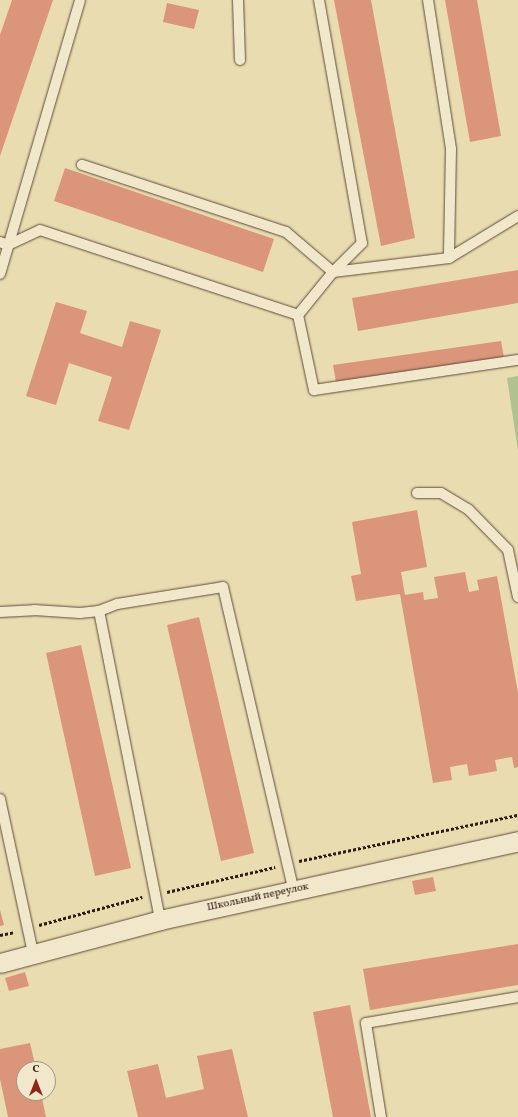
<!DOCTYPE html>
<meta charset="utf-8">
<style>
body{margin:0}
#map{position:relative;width:518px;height:1117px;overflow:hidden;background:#e9dcb0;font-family:Vollkorn,serif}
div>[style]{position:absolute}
.green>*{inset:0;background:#b1c290}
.building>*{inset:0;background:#db957a}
.path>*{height:2.5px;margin-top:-1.25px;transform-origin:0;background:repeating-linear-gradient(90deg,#2f1b12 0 3px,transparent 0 5px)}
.roads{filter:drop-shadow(0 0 1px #5e4b3a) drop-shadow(0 0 1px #5e4b3a)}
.lane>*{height:10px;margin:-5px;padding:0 5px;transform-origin:5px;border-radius:5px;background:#f1e8cc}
.street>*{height:19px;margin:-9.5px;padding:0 9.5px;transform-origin:9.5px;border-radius:9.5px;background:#f1e8cc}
span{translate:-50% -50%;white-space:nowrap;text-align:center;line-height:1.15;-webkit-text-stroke:3.5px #f1e8cc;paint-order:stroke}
.street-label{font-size:11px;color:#2f1b12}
.north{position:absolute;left:16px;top:1061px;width:40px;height:40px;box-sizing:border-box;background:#f1e8cc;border:1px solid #a39682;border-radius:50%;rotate:0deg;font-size:11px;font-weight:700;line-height:16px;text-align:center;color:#2f1b12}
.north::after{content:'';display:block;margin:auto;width:14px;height:18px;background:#8f2418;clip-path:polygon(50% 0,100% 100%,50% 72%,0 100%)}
</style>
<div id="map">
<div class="green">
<div style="clip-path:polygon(518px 376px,518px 451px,507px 378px)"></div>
</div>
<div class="building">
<div style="clip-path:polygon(12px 0,53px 0,0 156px,0 35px)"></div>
<div style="clip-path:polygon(334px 0,371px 0,415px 238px,381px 246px)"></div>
<div style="clip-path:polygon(445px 0,477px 0,501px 136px,470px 142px)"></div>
<div style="clip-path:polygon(167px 3px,199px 10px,194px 29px,163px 22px)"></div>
<div style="clip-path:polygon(65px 168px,274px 239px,263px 272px,54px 201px)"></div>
<div style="clip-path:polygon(518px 270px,518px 303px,358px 331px,352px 298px)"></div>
<div style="clip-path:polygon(56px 302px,87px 311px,80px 333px,122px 347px,130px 321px,161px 330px,129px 430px,98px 421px,112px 377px,69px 363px,56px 405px,26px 396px)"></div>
<div style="clip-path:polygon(501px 341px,504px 358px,336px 382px,333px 365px)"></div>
<div style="clip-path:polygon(417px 510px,427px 567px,401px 572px,405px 595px,423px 592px,424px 600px,438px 598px,434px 577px,465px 572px,469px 592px,479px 590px,477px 580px,497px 576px,518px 693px,518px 767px,514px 768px,512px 757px,495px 760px,497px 771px,469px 776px,467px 764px,450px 767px,452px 780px,433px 783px,400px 594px,356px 601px,351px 576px,361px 574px,352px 522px)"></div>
<div style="clip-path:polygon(199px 617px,254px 853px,221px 861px,167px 625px)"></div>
<div style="clip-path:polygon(81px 645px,131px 868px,95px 876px,46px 653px)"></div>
<div style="clip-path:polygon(433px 877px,436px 891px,415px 895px,412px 881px)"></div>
<div style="clip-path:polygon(0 910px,4px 925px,0 926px)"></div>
<div style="clip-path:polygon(518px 944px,518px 985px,370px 1010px,363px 969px)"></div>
<div style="clip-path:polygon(25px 972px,29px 986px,9px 991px,5px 978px)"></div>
<div style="clip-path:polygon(350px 1005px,371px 1117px,333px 1117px,313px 1012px)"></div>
<div style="clip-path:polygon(30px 1043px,36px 1069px,24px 1069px,24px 1093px,41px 1093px,46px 1117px,8px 1117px,0 1079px,0 1049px)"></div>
<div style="clip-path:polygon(232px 1049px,248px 1117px,138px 1117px,127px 1071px,158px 1064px,166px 1098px,204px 1089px,197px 1056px)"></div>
</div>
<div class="path">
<div style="left:299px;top:861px;width:224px;rotate:-11.9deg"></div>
<div style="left:167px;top:892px;width:111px;rotate:-13deg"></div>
<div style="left:39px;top:925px;width:107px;rotate:-15.2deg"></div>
<div style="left:0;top:935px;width:15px;rotate:-11deg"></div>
</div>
<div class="roads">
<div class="lane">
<div style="left:238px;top:0;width:60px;rotate:88.1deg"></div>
<div style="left:319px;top:0;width:247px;rotate:80deg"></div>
<div style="left:362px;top:243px;width:41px;rotate:135deg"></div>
<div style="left:333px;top:272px;width:117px;rotate:-6.9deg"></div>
<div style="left:449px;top:258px;width:81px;rotate:-31.3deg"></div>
<div style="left:428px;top:0;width:151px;rotate:81.2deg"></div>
<div style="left:451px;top:149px;width:109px;rotate:91.1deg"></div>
<div style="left:0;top:242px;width:9px;rotate:21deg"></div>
<div style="left:8px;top:245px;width:35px;rotate:-25deg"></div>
<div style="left:40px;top:230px;width:272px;rotate:18.2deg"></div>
<div style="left:298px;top:315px;width:55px;rotate:-50.9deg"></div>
<div style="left:333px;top:272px;width:62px;rotate:-139.6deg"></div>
<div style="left:286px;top:232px;width:215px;rotate:-161.8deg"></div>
<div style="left:0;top:274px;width:285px;rotate:-73.7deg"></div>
<div style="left:298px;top:315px;width:77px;rotate:78deg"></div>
<div style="left:314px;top:390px;width:206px;rotate:-8.4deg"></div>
<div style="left:417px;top:493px;width:24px"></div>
<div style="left:441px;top:493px;width:31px;rotate:31deg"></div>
<div style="left:468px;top:509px;width:57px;rotate:45.7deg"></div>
<div style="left:508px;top:550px;width:48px;rotate:78deg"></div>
<div style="left:99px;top:611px;width:315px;rotate:78.8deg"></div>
<div style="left:0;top:612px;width:34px;rotate:-3deg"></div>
<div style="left:34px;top:610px;width:46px;rotate:3.7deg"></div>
<div style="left:80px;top:613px;width:19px;rotate:-6deg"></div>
<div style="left:99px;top:611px;width:19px;rotate:-21deg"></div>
<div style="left:117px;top:604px;width:107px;rotate:-9.1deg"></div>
<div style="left:223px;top:587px;width:312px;rotate:76.9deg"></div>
<div style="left:0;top:799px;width:157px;rotate:77.9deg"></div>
<div style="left:381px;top:1117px;width:95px;rotate:-99.1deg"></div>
<div style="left:366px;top:1023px;width:154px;rotate:-9.7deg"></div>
</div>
<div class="street">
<div style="left:0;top:963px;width:166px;rotate:-15deg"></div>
<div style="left:160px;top:920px;width:367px;rotate:-12.4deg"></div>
</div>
</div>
<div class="street-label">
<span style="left:258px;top:898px;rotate:-12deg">Школьный переулок</span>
</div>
<div class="north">С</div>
</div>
